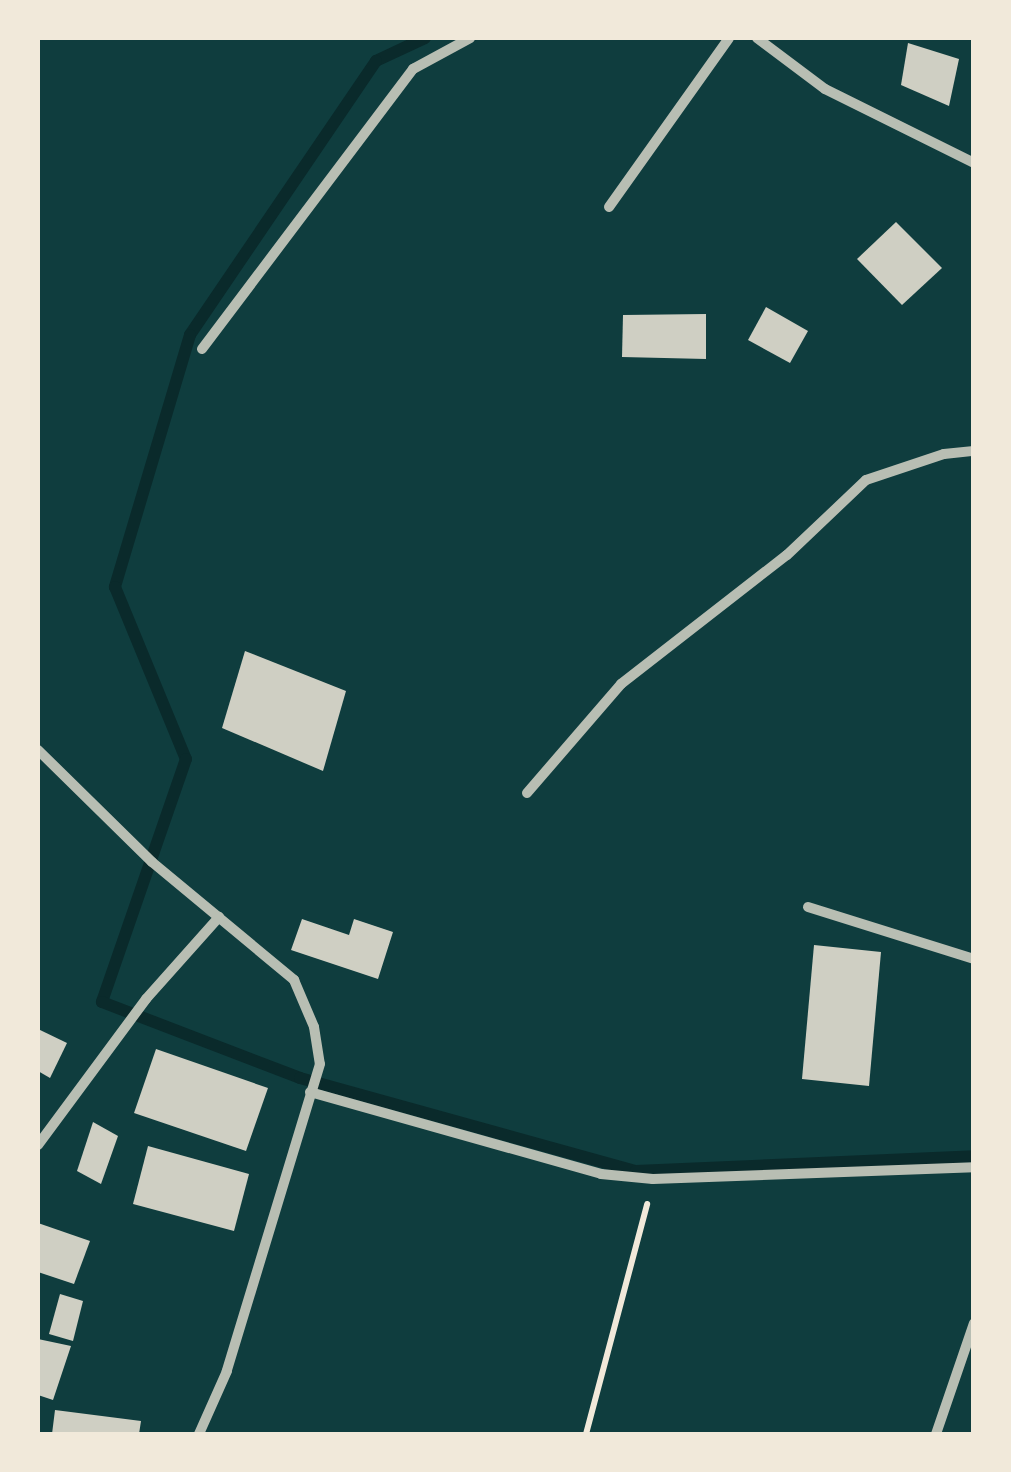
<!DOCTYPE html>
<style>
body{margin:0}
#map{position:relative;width:1011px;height:1472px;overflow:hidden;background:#0f3d3e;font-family:"Fira Sans Condensed",sans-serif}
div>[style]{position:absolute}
.stream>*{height:12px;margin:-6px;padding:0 6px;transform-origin:6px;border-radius:6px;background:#0a2a2b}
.building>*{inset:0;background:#cfcfc3}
.path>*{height:6px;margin:-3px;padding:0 3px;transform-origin:3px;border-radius:3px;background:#f1e9da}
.minor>*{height:10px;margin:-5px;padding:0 5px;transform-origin:5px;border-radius:5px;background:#b8beb3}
span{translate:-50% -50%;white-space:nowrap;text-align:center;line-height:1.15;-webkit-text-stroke:9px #f1e9da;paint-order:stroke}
.frame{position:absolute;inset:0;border:40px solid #f1e9da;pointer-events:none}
</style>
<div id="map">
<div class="stream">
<div style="left:425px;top:38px;width:54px;rotate:154.9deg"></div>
<div style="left:376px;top:61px;width:331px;rotate:124.2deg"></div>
<div style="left:190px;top:335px;width:263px;rotate:106.6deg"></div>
<div style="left:115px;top:587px;width:186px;rotate:67.6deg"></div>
<div style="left:186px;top:759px;width:257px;rotate:109.1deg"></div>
<div style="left:102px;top:1002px;width:212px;rotate:21deg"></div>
<div style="left:300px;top:1078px;width:349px;rotate:15.5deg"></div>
<div style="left:636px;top:1171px;width:338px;rotate:-2.5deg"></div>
</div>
<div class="building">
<div style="clip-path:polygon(908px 43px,959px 59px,949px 106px,901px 85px)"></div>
<div style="clip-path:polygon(896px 222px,942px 268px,902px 305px,857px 259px)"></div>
<div style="clip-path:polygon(766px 307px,808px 331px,790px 363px,748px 340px)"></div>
<div style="clip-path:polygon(706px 314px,706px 359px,622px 357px,623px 315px)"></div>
<div style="clip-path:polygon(245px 651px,346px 691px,323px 771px,222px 728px)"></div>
<div style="clip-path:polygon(302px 919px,349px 935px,354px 919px,393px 932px,378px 979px,291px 950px)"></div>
<div style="clip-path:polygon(814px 945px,881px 952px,869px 1086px,802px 1079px)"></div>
<div style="clip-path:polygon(38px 1029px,67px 1043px,50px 1078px,38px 1071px)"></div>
<div style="clip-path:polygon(156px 1049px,268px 1088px,246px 1151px,134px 1113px)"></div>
<div style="clip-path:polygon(93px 1122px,118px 1136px,101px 1184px,77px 1171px)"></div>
<div style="clip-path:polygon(148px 1146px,249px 1174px,234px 1231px,133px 1204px)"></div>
<div style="clip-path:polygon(38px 1223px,90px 1241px,74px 1284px,38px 1272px)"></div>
<div style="clip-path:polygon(60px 1294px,83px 1301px,73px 1341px,49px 1334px)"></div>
<div style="clip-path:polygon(38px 1339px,71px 1346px,53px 1400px,38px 1395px)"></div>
<div style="clip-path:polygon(55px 1410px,141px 1421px,139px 1434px,52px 1434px)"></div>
</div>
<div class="path">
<div style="left:586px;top:1434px;width:238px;rotate:-75.1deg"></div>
</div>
<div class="minor">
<div style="left:757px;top:38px;width:85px;rotate:36.9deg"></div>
<div style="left:825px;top:89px;width:166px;rotate:26.4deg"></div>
<div style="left:609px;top:207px;width:207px;rotate:-54.6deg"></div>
<div style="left:202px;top:349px;width:351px;rotate:-53deg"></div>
<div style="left:413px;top:69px;width:65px;rotate:-28.5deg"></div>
<div style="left:38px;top:750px;width:160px;rotate:44.5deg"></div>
<div style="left:152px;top:862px;width:185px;rotate:39.7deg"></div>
<div style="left:294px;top:980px;width:51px;rotate:66.9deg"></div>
<div style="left:314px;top:1027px;width:37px;rotate:81deg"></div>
<div style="left:320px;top:1064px;width:321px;rotate:106.9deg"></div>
<div style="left:227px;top:1371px;width:69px;rotate:114deg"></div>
<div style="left:527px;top:793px;width:144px;rotate:-49.2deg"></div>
<div style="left:621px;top:684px;width:210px;rotate:-37.9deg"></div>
<div style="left:787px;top:555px;width:109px;rotate:-43.5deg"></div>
<div style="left:866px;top:480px;width:82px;rotate:-18.4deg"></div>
<div style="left:944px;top:454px;width:30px;rotate:-6deg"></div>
<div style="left:808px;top:907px;width:174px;rotate:17.4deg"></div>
<div style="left:310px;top:1092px;width:302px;rotate:15.7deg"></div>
<div style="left:601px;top:1174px;width:52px;rotate:5.5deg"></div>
<div style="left:653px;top:1179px;width:321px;rotate:-2.1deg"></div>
<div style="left:38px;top:1145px;width:182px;rotate:-53.5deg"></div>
<div style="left:146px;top:999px;width:110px;rotate:-48.3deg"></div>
<div style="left:936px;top:1434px;width:117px;rotate:-71.1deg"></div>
</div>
<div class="frame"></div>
</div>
